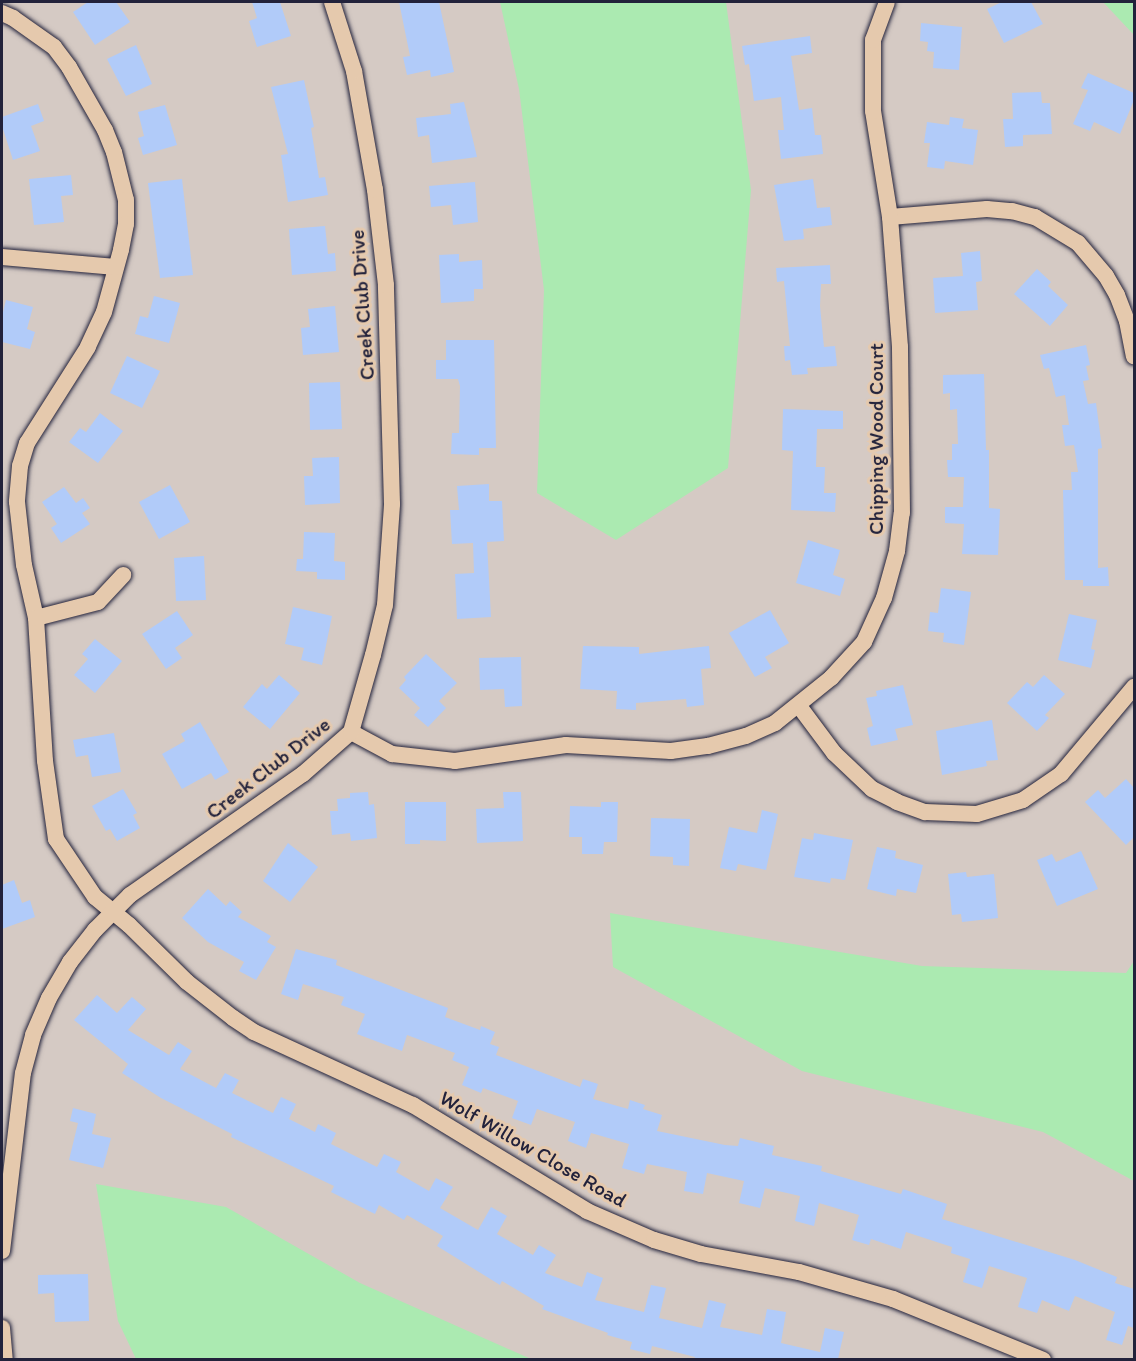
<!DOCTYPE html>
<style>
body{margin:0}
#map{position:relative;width:1136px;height:1361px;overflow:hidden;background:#d5cac4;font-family:Itim,sans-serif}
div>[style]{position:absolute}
.green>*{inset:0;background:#abeab1}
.building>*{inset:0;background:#b1cbf9}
.roads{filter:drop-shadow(0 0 2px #22223b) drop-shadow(0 0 2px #22223b)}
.street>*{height:16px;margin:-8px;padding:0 8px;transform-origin:8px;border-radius:8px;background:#e5c9ad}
span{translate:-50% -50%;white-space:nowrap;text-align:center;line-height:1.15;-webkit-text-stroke:6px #e5c9ad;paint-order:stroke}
.street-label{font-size:21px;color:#22223b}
.frame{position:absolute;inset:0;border:3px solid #22223b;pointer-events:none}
</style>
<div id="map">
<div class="green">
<div style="clip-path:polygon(500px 2px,726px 2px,751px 190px,728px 468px,616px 540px,537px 493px,544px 290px,519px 89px)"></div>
<div style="clip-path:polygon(1103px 2px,1134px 2px,1134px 36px,1134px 35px)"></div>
<div style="clip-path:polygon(610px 913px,922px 966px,1126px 973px,1134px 961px,1134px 1181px,1043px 1132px,802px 1071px,613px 967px)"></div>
<div style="clip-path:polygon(96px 1184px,226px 1207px,360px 1283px,531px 1359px,136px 1359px,118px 1321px)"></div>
</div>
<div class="building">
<div style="clip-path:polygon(88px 2px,116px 2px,130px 22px,95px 45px,73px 12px)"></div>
<div style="clip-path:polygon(252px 2px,280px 2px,291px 36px,257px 47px,249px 21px,257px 18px)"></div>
<div style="clip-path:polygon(399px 2px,439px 2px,454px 72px,431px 77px,430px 70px,407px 75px,403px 57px,410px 56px)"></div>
<div style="clip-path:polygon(1002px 2px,1031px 2px,1043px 24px,1004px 43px,987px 9px)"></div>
<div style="clip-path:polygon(921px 23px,962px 27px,959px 70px,933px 68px,934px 52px,927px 51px,928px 42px,920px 41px)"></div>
<div style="clip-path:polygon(810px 36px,812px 53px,791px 56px,799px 110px,812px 108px,815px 135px,821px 135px,823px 154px,781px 159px,778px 130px,784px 130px,781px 97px,754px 101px,749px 64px,745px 65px,742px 46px)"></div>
<div style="clip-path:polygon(136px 45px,152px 84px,126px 96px,107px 59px)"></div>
<div style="clip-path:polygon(1088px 73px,1134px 93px,1134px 100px,1120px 134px,1094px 122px,1090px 131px,1073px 124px,1088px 90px,1081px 88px)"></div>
<div style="clip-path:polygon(304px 80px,314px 127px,311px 128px,319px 178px,325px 177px,328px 195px,288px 202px,281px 155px,288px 154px,271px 87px)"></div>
<div style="clip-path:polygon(1041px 92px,1042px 103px,1050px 103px,1052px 134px,1023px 135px,1023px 146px,1005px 147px,1003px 119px,1013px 119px,1012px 93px)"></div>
<div style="clip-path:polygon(464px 102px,477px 157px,432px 163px,429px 135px,418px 137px,416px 118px,451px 114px,450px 104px)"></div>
<div style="clip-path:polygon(38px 104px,44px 121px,31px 126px,40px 151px,13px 160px,2px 126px,2px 117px)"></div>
<div style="clip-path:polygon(165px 105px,177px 145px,143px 155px,138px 138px,144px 136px,138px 112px)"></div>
<div style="clip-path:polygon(950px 117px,964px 119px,962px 128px,978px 130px,973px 165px,945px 161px,944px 169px,927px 167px,930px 143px,924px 143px,927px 122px,949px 125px)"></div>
<div style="clip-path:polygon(71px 175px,73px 195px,61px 196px,64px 222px,34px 225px,29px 179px)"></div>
<div style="clip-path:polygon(182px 179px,193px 275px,160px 278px,148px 183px)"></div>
<div style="clip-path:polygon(813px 179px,817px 208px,830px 207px,832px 225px,803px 229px,804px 239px,784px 241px,774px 185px)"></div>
<div style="clip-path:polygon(475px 182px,478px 222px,453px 225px,451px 205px,431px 207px,429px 186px)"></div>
<div style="clip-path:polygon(325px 226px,328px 254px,335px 253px,336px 271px,292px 275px,289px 229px)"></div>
<div style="clip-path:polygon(980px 251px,982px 281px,976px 282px,978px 310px,935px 313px,933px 278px,963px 276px,961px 253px)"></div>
<div style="clip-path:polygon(459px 254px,459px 262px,482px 260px,483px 289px,474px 289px,474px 301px,441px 303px,439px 255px)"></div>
<div style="clip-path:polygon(830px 265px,831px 284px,821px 284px,820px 306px,824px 347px,835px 346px,837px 366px,807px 368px,808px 374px,792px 375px,790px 360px,785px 361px,784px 346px,790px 346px,784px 281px,777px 282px,776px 268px)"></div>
<div style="clip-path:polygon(1037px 269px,1051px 282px,1048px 286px,1068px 305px,1050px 326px,1014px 294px)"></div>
<div style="clip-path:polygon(154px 296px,180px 303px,169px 343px,135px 334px,140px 316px,148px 318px)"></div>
<div style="clip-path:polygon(6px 300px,33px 307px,27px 329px,35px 332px,30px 349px,2px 342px,2px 316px)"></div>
<div style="clip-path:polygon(335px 306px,339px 352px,303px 355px,301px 328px,310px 327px,308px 309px)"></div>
<div style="clip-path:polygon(446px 340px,494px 340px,496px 448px,479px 448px,479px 455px,451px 454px,452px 433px,459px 433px,460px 386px,458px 379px,436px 379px,436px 360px,446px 360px)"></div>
<div style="clip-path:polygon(1086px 345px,1090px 365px,1086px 366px,1089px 380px,1083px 381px,1088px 404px,1096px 403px,1102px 448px,1098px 449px,1098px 568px,1108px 567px,1109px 586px,1083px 586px,1083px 580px,1065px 580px,1063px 490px,1072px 490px,1071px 472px,1078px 472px,1074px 445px,1065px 446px,1062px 425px,1069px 425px,1065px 395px,1056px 397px,1049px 368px,1044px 369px,1040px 355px)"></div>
<div style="clip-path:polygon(127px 356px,160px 371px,142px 408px,110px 393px)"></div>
<div style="clip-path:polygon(984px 374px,986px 450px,989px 450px,989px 508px,1000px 509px,998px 555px,962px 554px,964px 524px,945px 523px,945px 507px,963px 507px,964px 477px,948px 477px,947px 460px,952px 460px,952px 444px,958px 444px,957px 409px,950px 410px,950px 393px,943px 394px,943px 375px)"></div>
<div style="clip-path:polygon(340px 382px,342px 429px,310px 430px,309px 383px)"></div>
<div style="clip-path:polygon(783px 409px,843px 411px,843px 429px,817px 429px,816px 467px,825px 467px,824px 493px,836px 493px,835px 512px,791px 510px,793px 451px,782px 450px)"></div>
<div style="clip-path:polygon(100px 413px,123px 431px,98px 463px,69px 442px,80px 428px,86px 432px)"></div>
<div style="clip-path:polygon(339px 457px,340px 503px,305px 505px,304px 476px,313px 476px,312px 458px)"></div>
<div style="clip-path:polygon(489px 484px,489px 501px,502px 501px,504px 541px,487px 542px,491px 617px,457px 619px,455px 574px,474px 573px,473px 543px,452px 544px,450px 510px,459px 510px,457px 486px)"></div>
<div style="clip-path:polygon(170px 485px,190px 522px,159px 539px,139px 502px)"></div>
<div style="clip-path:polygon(64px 487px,76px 503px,83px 498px,90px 508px,82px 513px,90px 524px,61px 543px,51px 528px,57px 524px,42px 502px)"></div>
<div style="clip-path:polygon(304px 532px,335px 533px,334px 561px,345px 562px,345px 580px,317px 579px,317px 572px,296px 571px,297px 559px,303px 559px)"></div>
<div style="clip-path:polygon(808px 540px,840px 550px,833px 575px,845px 579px,840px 596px,796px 583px)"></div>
<div style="clip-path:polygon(204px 556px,206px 600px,176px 601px,174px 558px)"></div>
<div style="clip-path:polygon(941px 588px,971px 592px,964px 645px,943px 642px,944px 633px,928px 631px,930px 612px,938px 613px)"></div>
<div style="clip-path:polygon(293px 607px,332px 616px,322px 665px,301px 660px,304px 648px,285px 644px)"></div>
<div style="clip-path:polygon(770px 610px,789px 643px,765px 657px,772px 668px,755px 677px,729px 633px)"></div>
<div style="clip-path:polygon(177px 611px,193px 635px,175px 648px,182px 658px,166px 669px,142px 634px)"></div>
<div style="clip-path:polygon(1069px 614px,1097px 620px,1091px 649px,1095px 650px,1091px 668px,1058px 660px)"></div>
<div style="clip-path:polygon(95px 639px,122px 661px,95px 693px,74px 675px,88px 659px,82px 654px)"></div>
<div style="clip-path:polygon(583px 646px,639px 647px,639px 654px,709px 646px,711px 668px,701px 669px,704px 705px,687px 707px,686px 699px,636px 703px,636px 710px,616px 709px,617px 691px,580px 689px)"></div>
<div style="clip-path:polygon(426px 654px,457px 683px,439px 701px,446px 708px,428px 727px,414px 715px,420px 708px,399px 688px,406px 680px,404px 677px)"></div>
<div style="clip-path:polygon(521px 657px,522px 706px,505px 707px,504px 689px,480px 690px,479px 658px)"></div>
<div style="clip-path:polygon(279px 675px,300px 693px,270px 729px,243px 707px,262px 684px,267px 689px)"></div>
<div style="clip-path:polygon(1044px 675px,1065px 694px,1045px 715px,1049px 718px,1037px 731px,1007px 703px,1027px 682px,1033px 687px)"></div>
<div style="clip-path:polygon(903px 685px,913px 725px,895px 729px,898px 740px,871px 746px,867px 728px,873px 726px,866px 698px,877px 696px,876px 691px)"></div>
<div style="clip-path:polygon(992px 720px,998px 760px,986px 761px,987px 766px,942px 775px,936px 731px)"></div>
<div style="clip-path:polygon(200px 722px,229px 772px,215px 780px,211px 773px,182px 789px,162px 754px,185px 741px,181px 734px)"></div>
<div style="clip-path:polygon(114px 733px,121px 772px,92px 777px,88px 755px,76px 757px,73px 740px)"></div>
<div style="clip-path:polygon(1126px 779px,1134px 788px,1134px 837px,1126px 845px,1085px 802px,1098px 790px,1105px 798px)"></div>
<div style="clip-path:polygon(123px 789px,137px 813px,133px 815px,140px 828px,117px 841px,110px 829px,106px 831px,92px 806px)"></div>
<div style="clip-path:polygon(368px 792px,369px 805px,374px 804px,377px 838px,351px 841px,350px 833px,332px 835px,330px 811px,338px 811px,337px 799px,350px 798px,350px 793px)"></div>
<div style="clip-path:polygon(503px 792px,521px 792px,523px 841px,477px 843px,476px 809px,504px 808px)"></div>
<div style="clip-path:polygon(405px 802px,446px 802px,446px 841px,420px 840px,420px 844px,405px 844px)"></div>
<div style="clip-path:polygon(601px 802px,618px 802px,617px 842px,604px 842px,603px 854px,582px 854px,582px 837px,569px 837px,570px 806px,601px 807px)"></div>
<div style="clip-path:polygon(762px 810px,778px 814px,766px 870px,738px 864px,736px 871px,720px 868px,729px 827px,757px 833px)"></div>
<div style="clip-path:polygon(651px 818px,690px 819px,689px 866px,673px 865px,673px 857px,650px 856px)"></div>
<div style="clip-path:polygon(814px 833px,853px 840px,845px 880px,831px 878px,830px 883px,794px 877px,802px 838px,813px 840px)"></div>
<div style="clip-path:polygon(288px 843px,318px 867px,290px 902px,263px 881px)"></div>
<div style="clip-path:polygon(877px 847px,896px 851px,895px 858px,923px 865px,916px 893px,897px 889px,896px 896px,867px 889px)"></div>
<div style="clip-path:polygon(1081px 851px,1098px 889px,1057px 906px,1037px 860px,1052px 854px,1056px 862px)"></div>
<div style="clip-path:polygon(966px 872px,967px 877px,994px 874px,998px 918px,962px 922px,961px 914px,952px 915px,948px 874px)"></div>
<div style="clip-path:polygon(14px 880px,22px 903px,30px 900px,35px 917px,2px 929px,2px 885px)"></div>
<div style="clip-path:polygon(208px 889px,226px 906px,230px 901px,242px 912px,238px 917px,271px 936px,267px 942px,276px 947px,256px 980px,239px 971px,244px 962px,208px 942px,182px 918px)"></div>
<div style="clip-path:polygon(296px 949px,337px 960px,336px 965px,448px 1008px,445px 1017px,480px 1030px,481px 1026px,495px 1032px,490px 1044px,499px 1047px,496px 1055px,580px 1087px,583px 1079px,598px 1084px,593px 1099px,628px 1109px,630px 1100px,645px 1105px,643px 1109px,662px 1115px,657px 1131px,725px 1145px,738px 1146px,740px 1138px,774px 1146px,772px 1155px,822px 1166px,821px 1171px,901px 1194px,903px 1189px,947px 1204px,942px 1219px,1075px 1260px,1117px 1277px,1115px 1283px,1134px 1289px,1134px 1328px,1128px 1326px,1122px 1345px,1106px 1340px,1115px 1312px,1075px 1296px,1069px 1311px,1042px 1300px,1037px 1313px,1018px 1307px,1027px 1278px,989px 1266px,982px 1288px,963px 1282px,970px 1259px,951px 1253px,952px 1247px,906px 1232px,901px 1249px,871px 1239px,869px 1245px,852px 1240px,859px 1215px,819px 1203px,814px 1226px,795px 1221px,800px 1196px,765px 1188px,760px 1208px,739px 1203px,744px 1181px,707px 1173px,703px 1194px,684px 1191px,687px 1172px,647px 1164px,644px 1174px,622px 1168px,629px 1144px,591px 1133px,586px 1148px,568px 1141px,575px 1122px,537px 1109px,531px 1125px,512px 1118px,518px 1101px,483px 1088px,481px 1093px,462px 1085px,469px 1067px,452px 1060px,455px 1053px,407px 1035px,402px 1051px,357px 1034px,365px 1014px,341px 1005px,344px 997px,303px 984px,298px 1000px,281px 994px)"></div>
<div style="clip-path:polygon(97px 995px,117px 1013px,132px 997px,146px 1009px,128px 1030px,169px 1055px,178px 1042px,192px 1051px,180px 1069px,216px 1088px,225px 1073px,239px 1080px,232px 1093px,273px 1113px,281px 1097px,296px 1104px,289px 1119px,315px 1132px,318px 1124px,336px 1133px,331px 1144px,377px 1167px,384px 1154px,401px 1162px,396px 1172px,429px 1191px,436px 1178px,453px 1187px,440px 1208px,478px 1230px,491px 1207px,507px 1216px,497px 1234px,533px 1255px,539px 1245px,556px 1255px,545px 1273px,582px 1287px,587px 1272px,603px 1278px,595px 1300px,644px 1312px,651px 1285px,666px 1288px,659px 1318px,702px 1328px,709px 1300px,726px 1304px,720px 1327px,762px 1335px,767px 1309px,786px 1312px,781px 1343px,820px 1352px,825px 1328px,844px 1332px,838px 1359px,694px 1359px,695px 1357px,652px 1346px,650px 1354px,630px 1349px,632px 1342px,607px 1335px,608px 1333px,542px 1309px,544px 1306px,502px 1281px,500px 1285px,437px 1246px,443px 1236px,407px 1215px,404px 1220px,379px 1205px,375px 1214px,331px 1192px,334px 1186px,231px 1137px,232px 1134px,161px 1098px,122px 1073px,128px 1064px,74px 1020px)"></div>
<div style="clip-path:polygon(73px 1108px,96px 1114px,92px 1134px,111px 1138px,103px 1168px,69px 1160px,78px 1123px,70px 1121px)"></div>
<div style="clip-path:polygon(88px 1274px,89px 1321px,55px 1322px,54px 1293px,38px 1294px,38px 1275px)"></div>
</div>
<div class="roads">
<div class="street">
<div style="left:2px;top:13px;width:12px;rotate:24deg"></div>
<div style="left:13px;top:18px;width:50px;rotate:35.3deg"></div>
<div style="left:54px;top:47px;width:25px;rotate:53deg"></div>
<div style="left:69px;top:67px;width:73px;rotate:60.3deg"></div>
<div style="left:105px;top:130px;width:24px;rotate:68deg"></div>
<div style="left:114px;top:152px;width:49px;rotate:76deg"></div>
<div style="left:126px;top:200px;width:24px;rotate:90deg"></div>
<div style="left:126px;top:224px;width:26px;rotate:101deg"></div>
<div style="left:121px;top:250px;width:64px;rotate:105.3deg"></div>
<div style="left:104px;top:312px;width:38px;rotate:115deg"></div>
<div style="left:88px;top:347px;width:114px;rotate:122.4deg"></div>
<div style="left:27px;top:443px;width:24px;rotate:107deg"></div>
<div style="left:20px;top:466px;width:36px;rotate:95deg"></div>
<div style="left:17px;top:502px;width:63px;rotate:83.7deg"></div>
<div style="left:24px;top:565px;width:54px;rotate:77.2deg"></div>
<div style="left:36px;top:618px;width:143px;rotate:86.4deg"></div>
<div style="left:45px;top:761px;width:79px;rotate:82deg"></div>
<div style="left:56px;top:839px;width:70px;rotate:56.1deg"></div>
<div style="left:95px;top:897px;width:44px;rotate:39.5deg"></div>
<div style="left:129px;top:925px;width:81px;rotate:44.5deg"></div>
<div style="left:187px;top:982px;width:58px;rotate:38deg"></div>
<div style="left:233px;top:1018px;width:25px;rotate:34deg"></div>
<div style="left:254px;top:1032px;width:175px;rotate:24.7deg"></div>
<div style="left:413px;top:1105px;width:204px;rotate:31.3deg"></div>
<div style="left:587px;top:1211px;width:73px;rotate:23.4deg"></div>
<div style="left:654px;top:1240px;width:49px;rotate:16.6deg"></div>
<div style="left:701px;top:1254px;width:100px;rotate:10.4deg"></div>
<div style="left:799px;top:1272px;width:98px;rotate:16deg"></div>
<div style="left:893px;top:1299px;width:162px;rotate:22.1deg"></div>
<div style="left:890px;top:217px;width:97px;rotate:-4.7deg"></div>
<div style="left:987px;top:209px;width:25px;rotate:5deg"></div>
<div style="left:1012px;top:211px;width:24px;rotate:15deg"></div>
<div style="left:1035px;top:217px;width:50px;rotate:31.2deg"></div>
<div style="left:1078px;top:243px;width:43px;rotate:49.7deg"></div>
<div style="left:1106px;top:276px;width:22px;rotate:60deg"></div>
<div style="left:1117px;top:295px;width:28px;rotate:69deg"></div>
<div style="left:1127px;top:321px;width:36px;rotate:79deg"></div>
<div style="left:2px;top:257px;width:114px;rotate:5deg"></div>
<div style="left:36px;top:618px;width:64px;rotate:-14.5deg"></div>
<div style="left:98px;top:602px;width:37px;rotate:-47deg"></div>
<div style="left:799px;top:706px;width:59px;rotate:53.3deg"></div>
<div style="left:834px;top:753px;width:52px;rotate:43.5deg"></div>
<div style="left:872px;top:789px;width:28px;rotate:27deg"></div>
<div style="left:897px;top:802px;width:30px;rotate:20deg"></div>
<div style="left:925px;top:812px;width:52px;rotate:2.2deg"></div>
<div style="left:977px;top:814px;width:48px;rotate:-16.9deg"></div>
<div style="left:1023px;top:800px;width:46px;rotate:-34.4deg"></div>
<div style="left:1061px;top:774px;width:114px;rotate:-50deg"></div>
<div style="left:351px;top:732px;width:47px;rotate:28.2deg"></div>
<div style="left:392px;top:754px;width:63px;rotate:6.3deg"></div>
<div style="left:455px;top:761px;width:112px;rotate:-8.2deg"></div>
<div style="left:566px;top:745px;width:105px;rotate:3.3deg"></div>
<div style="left:671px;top:751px;width:37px;rotate:-8deg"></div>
<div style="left:708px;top:746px;width:39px;rotate:-15deg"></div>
<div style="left:746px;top:736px;width:32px;rotate:-24deg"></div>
<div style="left:775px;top:723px;width:72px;rotate:-38.8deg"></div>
<div style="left:831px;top:678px;width:49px;rotate:-47.5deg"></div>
<div style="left:864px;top:642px;width:48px;rotate:-65.6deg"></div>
<div style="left:884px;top:598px;width:49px;rotate:-74.5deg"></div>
<div style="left:897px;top:551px;width:38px;rotate:-83deg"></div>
<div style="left:902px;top:513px;width:166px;rotate:-90.7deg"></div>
<div style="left:900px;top:347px;width:130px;rotate:-94.4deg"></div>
<div style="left:890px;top:217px;width:107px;rotate:-99.1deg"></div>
<div style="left:873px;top:111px;width:71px;rotate:-90deg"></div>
<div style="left:873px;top:40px;width:40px;rotate:-69.8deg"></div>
<div style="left:2px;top:1251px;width:179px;rotate:-83.3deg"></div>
<div style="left:23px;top:1073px;width:39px;rotate:-75deg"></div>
<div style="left:33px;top:1035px;width:40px;rotate:-66.6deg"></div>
<div style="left:49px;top:998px;width:42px;rotate:-59.7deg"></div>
<div style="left:70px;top:962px;width:41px;rotate:-52deg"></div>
<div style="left:95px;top:930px;width:49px;rotate:-45deg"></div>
<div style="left:130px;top:895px;width:211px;rotate:-35deg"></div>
<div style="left:303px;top:774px;width:64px;rotate:-41.2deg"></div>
<div style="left:351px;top:732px;width:80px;rotate:-74.1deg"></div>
<div style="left:373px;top:655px;width:51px;rotate:-76.5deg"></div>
<div style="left:385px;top:605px;width:101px;rotate:-86deg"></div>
<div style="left:392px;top:504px;width:219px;rotate:-91.6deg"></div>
<div style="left:386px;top:285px;width:96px;rotate:-96.6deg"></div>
<div style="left:375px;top:190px;width:121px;rotate:-100deg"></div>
<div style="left:354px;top:71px;width:72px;rotate:-107.7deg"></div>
<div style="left:2px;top:1328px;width:32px;rotate:85deg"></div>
</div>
</div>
<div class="street-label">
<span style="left:362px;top:305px;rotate:-94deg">Creek Club Drive</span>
<span style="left:876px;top:439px;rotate:-90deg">Chipping Wood Court</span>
<span style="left:268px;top:768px;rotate:-38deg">Creek Club Drive</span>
<span style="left:533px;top:1149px;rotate:30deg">Wolf Willow Close Road</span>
</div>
<div class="frame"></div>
</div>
